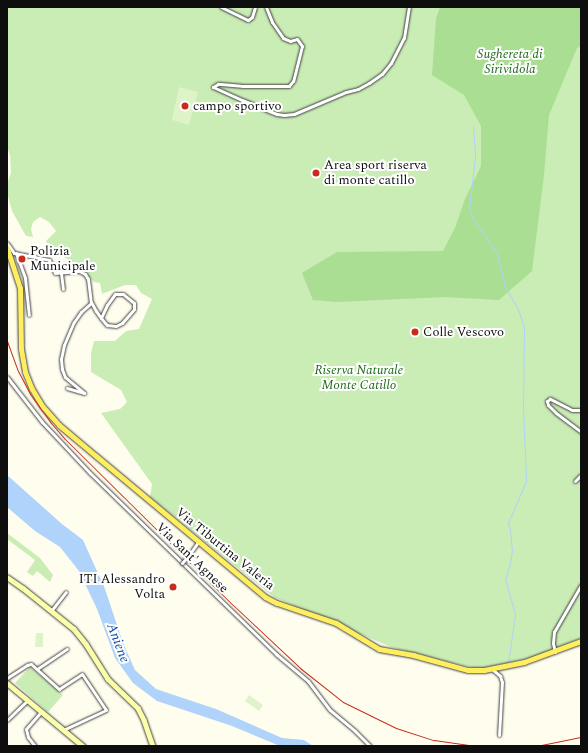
<!DOCTYPE html>
<style>
body{margin:0}
#map{position:relative;width:588px;height:753px;overflow:hidden;background:#fffeee;font-family:Spectral,serif}
div>[style]{position:absolute}
.green>*{inset:0;background:#caecb5}
.forest>*{inset:0;background:#aade93}
.pitch>*{inset:0;background:#def3c7}
.water>*{inset:0;background:#afd3fa}
.stream>*{height:1px;margin:-0.5px;padding:0 0.5px;transform-origin:0.5px;border-radius:0.5px;background:#afd3fa}
.roads{filter:drop-shadow(0 0 1px #414141) drop-shadow(0 0 1px #414141)}
.minor>*{height:3px;margin:-1.5px;padding:0 1.5px;transform-origin:1.5px;border-radius:1.5px;background:#fff}
.secondary>*{height:4.5px;margin:-2.25px;padding:0 2.25px;transform-origin:2.25px;border-radius:2.25px;background:#fcffa9}
.primary>*{height:5px;margin:-2.5px;padding:0 2.5px;transform-origin:2.5px;border-radius:2.5px;background:#ffef5e}
.rail>*{height:1px;margin:-0.5px;padding:0 0.5px;transform-origin:0.5px;border-radius:0.5px;background:#c82c1c}
.bridges{filter:drop-shadow(0 0 1px #414141) drop-shadow(0 0 1px #414141)}
.minor-bridge>*{height:3px;margin:-1.5px;padding:0 1.5px;transform-origin:1.5px;border-radius:1.5px;background:#fff}
.dots>*{width:11px;height:11px;translate:-50% -50%;box-sizing:border-box;border:2px solid #fff;border-radius:50%}
span{translate:-50% -50%;white-space:nowrap;text-align:center;line-height:1.15;-webkit-text-stroke:4px #fff;paint-order:stroke}
.park-label{font-size:13px;color:#1e6a19;font-style:italic}
.poi-label{font-size:13px;color:#0e0e0e}
.left{translate:0 -50%;text-align:left}
.right{translate:-100% -50%;text-align:right}
.street-label{font-size:13px;color:#0e0e0e}
.water-label{font-size:14px;color:#0e4fa8;font-style:italic}
.frame{position:absolute;inset:0;border:8px solid #0e0e0e;pointer-events:none}
</style>
<div id="map">
<div class="green">
<div style="clip-path:polygon(7px 7px,581px 7px,581px 638px,534px 657px,478px 669px,391px 647px,274px 597px,150px 497px,152px 484px,101px 413px,120px 409px,127px 402px,121px 390px,91px 372px,91px 353px,94px 341px,115px 341px,126px 331px,139px 329px,152px 299px,141px 293px,136px 285px,125px 285px,102px 294px,100px 283px,94px 282px,82px 267px,67px 259px,49px 246px,46px 241px,56px 231px,49px 222px,40px 217px,33px 222px,31px 229px,33px 237px,26px 236px,12px 211px,7px 192px,7px 184px,11px 173px,10px 155px,7px 147px)"></div>
<div style="clip-path:polygon(7px 533px,40px 558px,53px 575px,50px 582px,37px 571px,33px 576px,27px 572px,35px 560px,7px 539px)"></div>
<div style="clip-path:polygon(30px 667px,63px 695px,48px 712px,15px 683px)"></div>
</div>
<div class="forest">
<div style="clip-path:polygon(440px 7px,581px 7px,581px 46px,577px 48px,549px 115px,544px 175px,532px 271px,499px 300px,446px 297px,336px 302px,313px 300px,302px 273px,337px 252px,443px 251px,455px 228px,465px 199px,481px 166px,481px 126px,464px 95px,432px 75px,436px 19px)"></div>
</div>
<div class="pitch">
<div style="clip-path:polygon(179px 87px,198px 92px,189px 125px,172px 120px)"></div>
<div style="clip-path:polygon(36px 633px,43px 633px,43px 647px,35px 647px)"></div>
<div style="clip-path:polygon(249px 695px,263px 705px,259px 711px,245px 701px)"></div>
</div>
<div class="water">
<div style="clip-path:polygon(7px 475px,62px 524px,83px 540px,105px 589px,123px 643px,135px 670px,156px 689px,216px 709px,282px 738px,304px 740px,313px 746px,280px 746px,232px 726px,157px 701px,133px 683px,115px 658px,97px 609px,79px 571px,60px 547px,35px 531px,7px 507px)"></div>
</div>
<div class="stream">
<div style="left:473px;top:126px;width:31px;rotate:86deg"></div>
<div style="left:475px;top:157px;width:52px;rotate:96.6deg"></div>
<div style="left:469px;top:209px;width:11px;rotate:68deg"></div>
<div style="left:473px;top:219px;width:42px;rotate:54.8deg"></div>
<div style="left:497px;top:253px;width:35px;rotate:77deg"></div>
<div style="left:505px;top:287px;width:26px;rotate:59deg"></div>
<div style="left:518px;top:309px;width:20px;rotate:72deg"></div>
<div style="left:524px;top:328px;width:80px;rotate:90.7deg"></div>
<div style="left:523px;top:408px;width:73px;rotate:87.6deg"></div>
<div style="left:526px;top:481px;width:46px;rotate:113.2deg"></div>
<div style="left:508px;top:523px;width:6px;rotate:72deg"></div>
<div style="left:510px;top:529px;width:21px;rotate:85deg"></div>
<div style="left:512px;top:550px;width:14px;rotate:98deg"></div>
<div style="left:510px;top:564px;width:16px;rotate:108deg"></div>
<div style="left:505px;top:579px;width:37px;rotate:74deg"></div>
<div style="left:515px;top:615px;width:49px;rotate:98.3deg"></div>
</div>
<div class="roads">
<div class="minor">
<div style="left:221px;top:7px;width:30px;rotate:26deg"></div>
<div style="left:248px;top:20px;width:5px;rotate:-37deg"></div>
<div style="left:252px;top:17px;width:10px;rotate:-73deg"></div>
<div style="left:266px;top:7px;width:16px;rotate:68deg"></div>
<div style="left:272px;top:22px;width:19px;rotate:55deg"></div>
<div style="left:283px;top:38px;width:8px;rotate:23deg"></div>
<div style="left:290px;top:41px;width:7px;rotate:-16deg"></div>
<div style="left:297px;top:39px;width:9px;rotate:54deg"></div>
<div style="left:302px;top:46px;width:36px;rotate:104deg"></div>
<div style="left:293px;top:81px;width:6px;rotate:129deg"></div>
<div style="left:289px;top:86px;width:46px;rotate:180deg"></div>
<div style="left:243px;top:86px;width:25px;rotate:-175deg"></div>
<div style="left:218px;top:84px;width:6px;rotate:149deg"></div>
<div style="left:213px;top:87px;width:32px;rotate:24deg"></div>
<div style="left:242px;top:100px;width:38px;rotate:22deg"></div>
<div style="left:277px;top:114px;width:7px;rotate:8deg"></div>
<div style="left:284px;top:115px;width:10px;rotate:-6deg"></div>
<div style="left:294px;top:114px;width:56px;rotate:-22.9deg"></div>
<div style="left:346px;top:92px;width:12px;rotate:-14deg"></div>
<div style="left:358px;top:89px;width:13px;rotate:-29deg"></div>
<div style="left:369px;top:83px;width:16px;rotate:-35deg"></div>
<div style="left:382px;top:74px;width:14px;rotate:-51deg"></div>
<div style="left:391px;top:63px;width:28px;rotate:-63deg"></div>
<div style="left:404px;top:38px;width:31px;rotate:-81deg"></div>
<div style="left:7px;top:243px;width:12px;rotate:55deg"></div>
<div style="left:14px;top:253px;width:36px;rotate:11deg"></div>
<div style="left:49px;top:260px;width:14px;rotate:65deg"></div>
<div style="left:55px;top:273px;width:24px;rotate:-5deg"></div>
<div style="left:79px;top:271px;width:7px;rotate:27deg"></div>
<div style="left:85px;top:274px;width:6px;rotate:59deg"></div>
<div style="left:88px;top:279px;width:23px;rotate:83deg"></div>
<div style="left:91px;top:302px;width:10px;rotate:61deg"></div>
<div style="left:96px;top:311px;width:9px;rotate:54deg"></div>
<div style="left:101px;top:318px;width:6px;rotate:51deg"></div>
<div style="left:105px;top:323px;width:3px;rotate:45deg"></div>
<div style="left:107px;top:325px;width:9px;rotate:6deg"></div>
<div style="left:116px;top:326px;width:7px;rotate:-27deg"></div>
<div style="left:122px;top:323px;width:18px;rotate:-49deg"></div>
<div style="left:134px;top:309px;width:6px;rotate:-90deg"></div>
<div style="left:134px;top:303px;width:14px;rotate:-141deg"></div>
<div style="left:123px;top:294px;width:8px;rotate:180deg"></div>
<div style="left:115px;top:294px;width:14px;rotate:126deg"></div>
<div style="left:107px;top:305px;width:14px;rotate:115deg"></div>
<div style="left:16px;top:253px;width:27px;rotate:70deg"></div>
<div style="left:25px;top:278px;width:37px;rotate:84deg"></div>
<div style="left:61px;top:273px;width:16px;rotate:83deg"></div>
<div style="left:7px;top:377px;width:57px;rotate:52.1deg"></div>
<div style="left:42px;top:422px;width:70px;rotate:46.7deg"></div>
<div style="left:90px;top:473px;width:260px;rotate:44.2deg"></div>
<div style="left:276px;top:654px;width:42px;rotate:40.2deg"></div>
<div style="left:308px;top:681px;width:36px;rotate:53deg"></div>
<div style="left:330px;top:710px;width:33px;rotate:40deg"></div>
<div style="left:355px;top:731px;width:21px;rotate:45deg"></div>
<div style="left:67px;top:388px;width:18px;rotate:16deg"></div>
<div style="left:84px;top:393px;width:25px;rotate:-140deg"></div>
<div style="left:65px;top:377px;width:9px;rotate:-111deg"></div>
<div style="left:62px;top:369px;width:10px;rotate:-96deg"></div>
<div style="left:61px;top:359px;width:14px;rotate:-78deg"></div>
<div style="left:64px;top:345px;width:25px;rotate:-67deg"></div>
<div style="left:74px;top:322px;width:12px;rotate:-55deg"></div>
<div style="left:81px;top:312px;width:13px;rotate:-42deg"></div>
<div style="left:581px;top:410px;width:9px;rotate:180deg"></div>
<div style="left:572px;top:410px;width:25px;rotate:-153deg"></div>
<div style="left:550px;top:399px;width:4px;rotate:146deg"></div>
<div style="left:547px;top:401px;width:4px;rotate:76deg"></div>
<div style="left:548px;top:405px;width:11px;rotate:45deg"></div>
<div style="left:556px;top:413px;width:31px;rotate:37deg"></div>
<div style="left:575px;top:481px;width:8px;rotate:-45deg"></div>
<div style="left:189px;top:555px;width:16px;rotate:-55deg"></div>
<div style="left:51px;top:611px;width:24px;rotate:-52deg"></div>
<div style="left:555px;top:652px;width:9px;rotate:-103deg"></div>
<div style="left:553px;top:643px;width:11px;rotate:-85deg"></div>
<div style="left:554px;top:632px;width:54px;rotate:-60.1deg"></div>
<div style="left:37px;top:669px;width:36px;rotate:-34deg"></div>
<div style="left:492px;top:669px;width:11px;rotate:41deg"></div>
<div style="left:500px;top:676px;width:6px;rotate:72deg"></div>
<div style="left:502px;top:682px;width:53px;rotate:93.2deg"></div>
<div style="left:7px;top:678px;width:24px;rotate:-33deg"></div>
<div style="left:27px;top:665px;width:4px;rotate:-14deg"></div>
<div style="left:31px;top:664px;width:38px;rotate:42deg"></div>
<div style="left:59px;top:689px;width:27px;rotate:-33deg"></div>
<div style="left:82px;top:674px;width:43px;rotate:56.3deg"></div>
<div style="left:106px;top:710px;width:47px;rotate:155.1deg"></div>
<div style="left:7px;top:720px;width:28px;rotate:-44deg"></div>
<div style="left:35px;top:746px;width:11px;rotate:-128deg"></div>
<div style="left:28px;top:737px;width:8px;rotate:-104deg"></div>
<div style="left:26px;top:729px;width:23px;rotate:-49deg"></div>
</div>
<div class="secondary">
<div style="left:7px;top:577px;width:19px;rotate:35deg"></div>
<div style="left:23px;top:588px;width:65px;rotate:38.8deg"></div>
<div style="left:74px;top:629px;width:19px;rotate:51deg"></div>
<div style="left:86px;top:644px;width:41px;rotate:57.8deg"></div>
<div style="left:108px;top:679px;width:42px;rotate:44deg"></div>
<div style="left:138px;top:708px;width:13px;rotate:63deg"></div>
<div style="left:144px;top:720px;width:28px;rotate:71deg"></div>
<div style="left:7px;top:683px;width:99px;rotate:39.7deg"></div>
</div>
<div class="primary">
<div style="left:7px;top:248px;width:42px;rotate:72deg"></div>
<div style="left:20px;top:288px;width:61px;rotate:89.1deg"></div>
<div style="left:21px;top:349px;width:23px;rotate:80deg"></div>
<div style="left:25px;top:372px;width:18px;rotate:68deg"></div>
<div style="left:32px;top:389px;width:21px;rotate:59deg"></div>
<div style="left:43px;top:407px;width:24px;rotate:48deg"></div>
<div style="left:59px;top:425px;width:48px;rotate:40deg"></div>
<div style="left:96px;top:456px;width:220px;rotate:39.8deg"></div>
<div style="left:265px;top:597px;width:13px;rotate:27deg"></div>
<div style="left:277px;top:603px;width:62px;rotate:18.7deg"></div>
<div style="left:336px;top:623px;width:50px;rotate:31.2deg"></div>
<div style="left:379px;top:649px;width:35px;rotate:10deg"></div>
<div style="left:413px;top:655px;width:57px;rotate:15.3deg"></div>
<div style="left:468px;top:670px;width:16px"></div>
<div style="left:484px;top:670px;width:41px;rotate:-11.3deg"></div>
<div style="left:524px;top:662px;width:61px;rotate:-20.2deg"></div>
</div>
</div>
<div class="rail">
<div style="left:7px;top:341px;width:32px;rotate:70deg"></div>
<div style="left:18px;top:371px;width:26px;rotate:62deg"></div>
<div style="left:30px;top:394px;width:36px;rotate:54deg"></div>
<div style="left:51px;top:423px;width:21px;rotate:49deg"></div>
<div style="left:65px;top:439px;width:236px;rotate:44.7deg"></div>
<div style="left:233px;top:605px;width:92px;rotate:43.2deg"></div>
<div style="left:300px;top:668px;width:55px;rotate:38.3deg"></div>
<div style="left:343px;top:702px;width:59px;rotate:26.1deg"></div>
<div style="left:396px;top:728px;width:40px;rotate:18deg"></div>
<div style="left:434px;top:740px;width:42px;rotate:8.1deg"></div>
<div style="left:537px;top:746px;width:45px;rotate:-11.6deg"></div>
</div>
<div class="bridges">
<div class="minor-bridge">
<div style="left:182px;top:563px;width:11px;rotate:-49deg"></div>
</div>
</div>
<div class="dots">
<div style="left:185px;top:106px;background:#c82c1c"></div>
<div style="left:316px;top:173px;background:#c82c1c"></div>
<div style="left:22px;top:259px;background:#c82c1c"></div>
<div style="left:415px;top:332px;background:#c82c1c"></div>
<div style="left:173px;top:587px;background:#c82c1c"></div>
</div>
<div class="park-label">
<span style="left:510px;top:62px">Sughereta di<br>Sirividola</span>
<span style="left:359px;top:378px">Riserva Naturale<br>Monte Catillo</span>
</div>
<div class="poi-label">
<span class="left" style="left:193px;top:106px">campo sportivo</span>
<span class="left" style="left:324px;top:173px">Area sport riserva<br>di monte catillo</span>
<span class="left" style="left:30px;top:259px">Polizia<br>Municipale</span>
<span class="left" style="left:423px;top:332px">Colle Vescovo</span>
<span class="right" style="left:165px;top:587px">ITI Alessandro<br>Volta</span>
</div>
<div class="street-label">
<span style="left:225px;top:549px;rotate:39deg">Via Tiburtina Valeria</span>
<span style="left:192px;top:558px;rotate:44deg">Via Sant'Agnese</span>
</div>
<div class="water-label">
<span style="left:118px;top:643px;rotate:69deg">Aniene</span>
</div>
<div class="frame"></div>
</div>
